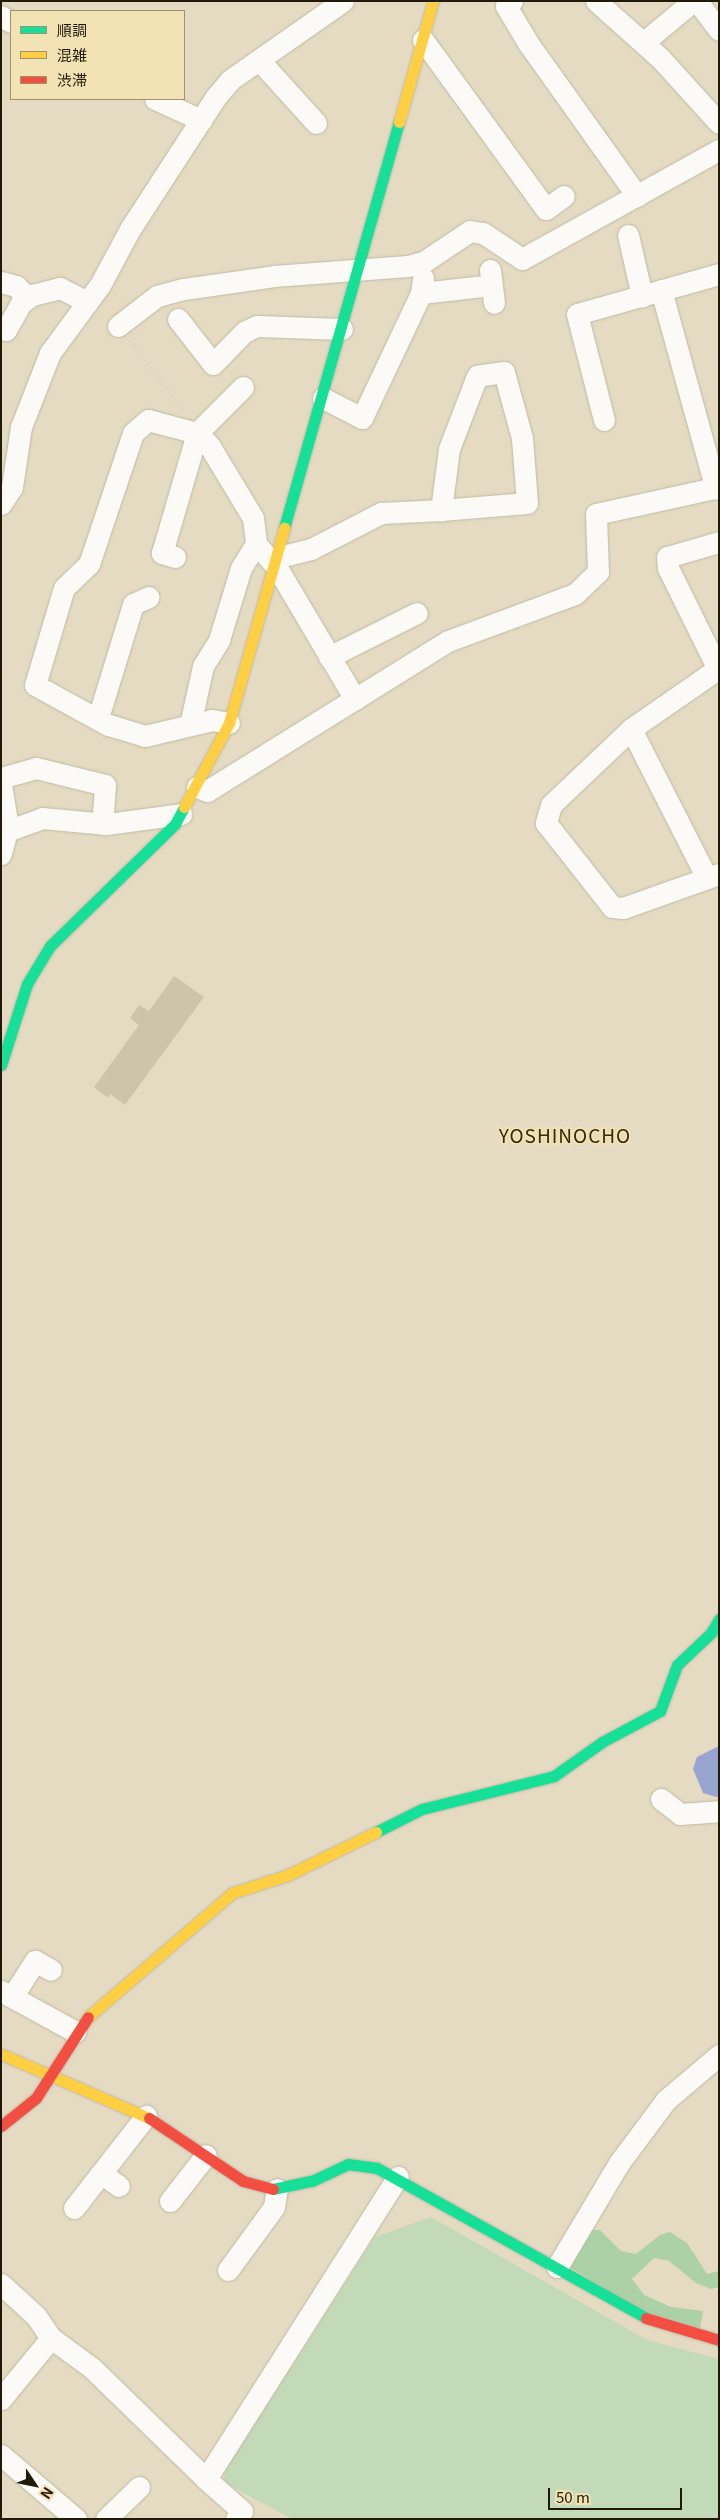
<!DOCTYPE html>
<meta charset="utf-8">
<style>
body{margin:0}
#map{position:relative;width:720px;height:2520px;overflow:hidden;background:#e4dbc2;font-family:Georgia,"Noto Sans JP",serif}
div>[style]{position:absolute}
.green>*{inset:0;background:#c2dab8}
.forest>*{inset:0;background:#acd1a6}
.water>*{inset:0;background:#99a5d0}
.building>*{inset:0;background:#cec4a9}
.path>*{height:3px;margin-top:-1.5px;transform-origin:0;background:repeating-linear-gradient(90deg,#d6d4cc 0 1px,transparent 0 5px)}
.roads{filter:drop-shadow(0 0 1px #c0b9a4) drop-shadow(0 0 1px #c0b9a4)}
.street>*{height:21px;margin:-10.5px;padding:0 10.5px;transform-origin:10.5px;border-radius:10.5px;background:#fbfaf6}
.fast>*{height:11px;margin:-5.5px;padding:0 5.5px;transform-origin:5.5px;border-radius:5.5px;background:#16e098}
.slow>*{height:11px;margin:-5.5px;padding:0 5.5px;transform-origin:5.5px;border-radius:5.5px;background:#ffcf43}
.jam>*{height:11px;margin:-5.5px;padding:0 5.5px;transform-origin:5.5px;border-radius:5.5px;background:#f24e42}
span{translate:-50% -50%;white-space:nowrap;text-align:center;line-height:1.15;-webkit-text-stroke:4px #f3e2b3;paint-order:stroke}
.quarter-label{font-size:19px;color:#342907;letter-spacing:1px}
.frame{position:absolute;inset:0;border:2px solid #211a08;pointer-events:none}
.legend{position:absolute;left:10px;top:10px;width:175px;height:90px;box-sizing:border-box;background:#f3e2b3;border:1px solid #9f926f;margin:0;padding:6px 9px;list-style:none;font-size:15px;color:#211a08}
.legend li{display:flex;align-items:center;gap:10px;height:25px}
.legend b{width:25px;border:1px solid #9f926f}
.north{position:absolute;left:10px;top:2460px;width:50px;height:50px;-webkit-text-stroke:4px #f3e2b3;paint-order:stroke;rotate:124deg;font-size:14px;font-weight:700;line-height:20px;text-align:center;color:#211a08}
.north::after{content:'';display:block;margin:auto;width:18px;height:22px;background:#211a08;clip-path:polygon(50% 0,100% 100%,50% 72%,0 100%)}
.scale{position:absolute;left:548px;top:2488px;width:134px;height:22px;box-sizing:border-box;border:2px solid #211a08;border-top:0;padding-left:6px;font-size:15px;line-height:18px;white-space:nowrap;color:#211a08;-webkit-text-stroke:4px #f3e2b3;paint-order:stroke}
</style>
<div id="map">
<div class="green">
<div style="clip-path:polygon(431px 2217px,647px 2340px,719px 2359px,719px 2519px,292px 2519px,225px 2483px,224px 2472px,375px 2237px)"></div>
</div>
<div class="forest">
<div style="clip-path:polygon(592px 2230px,600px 2230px,621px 2251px,636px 2254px,660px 2235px,670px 2232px,687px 2243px,707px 2274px,719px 2271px,719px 2287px,711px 2289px,696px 2283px,669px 2261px,654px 2258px,632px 2279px,644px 2295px,671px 2307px,703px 2311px,700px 2329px,656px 2320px,568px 2266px)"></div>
</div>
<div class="water">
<div style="clip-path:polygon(719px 1746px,719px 1797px,716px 1797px,703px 1793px,693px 1769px,697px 1757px)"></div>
</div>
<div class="building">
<div style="clip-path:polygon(174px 976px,204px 997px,125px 1105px,110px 1094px,108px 1098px,94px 1087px,139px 1025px,130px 1018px,139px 1005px,149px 1011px)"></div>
</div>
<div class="path">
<div style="left:129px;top:340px;width:89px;rotate:51.8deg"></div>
</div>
<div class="roads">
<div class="street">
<div style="left:512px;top:1px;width:8px;rotate:140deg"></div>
<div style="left:506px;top:6px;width:43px;rotate:59.3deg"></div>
<div style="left:528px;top:43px;width:188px;rotate:54.5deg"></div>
<div style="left:596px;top:1px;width:87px;rotate:41.7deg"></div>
<div style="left:661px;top:59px;width:86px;rotate:47.8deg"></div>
<div style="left:697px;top:1px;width:36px;rotate:53deg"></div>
<div style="left:1px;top:16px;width:12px;rotate:31deg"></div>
<div style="left:423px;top:40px;width:209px;rotate:54deg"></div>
<div style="left:546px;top:209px;width:22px;rotate:-36deg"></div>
<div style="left:644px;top:42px;width:64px;rotate:-39.9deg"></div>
<div style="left:259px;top:60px;width:85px;rotate:47.9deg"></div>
<div style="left:155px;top:99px;width:51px;rotate:24.5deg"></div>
<div style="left:628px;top:235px;width:63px;rotate:77.1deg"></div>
<div style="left:490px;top:270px;width:33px;rotate:83deg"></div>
<div style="left:1px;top:282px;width:16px;rotate:15deg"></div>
<div style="left:16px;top:286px;width:17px;rotate:45deg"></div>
<div style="left:661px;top:290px;width:206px;rotate:74.6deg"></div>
<div style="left:421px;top:293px;width:71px;rotate:-6.4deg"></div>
<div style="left:178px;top:319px;width:57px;rotate:52.1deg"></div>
<div style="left:213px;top:364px;width:45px;rotate:-45.9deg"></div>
<div style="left:244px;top:332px;width:14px;rotate:-25deg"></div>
<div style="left:257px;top:326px;width:85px;rotate:2deg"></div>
<div style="left:118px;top:326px;width:49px;rotate:-37.6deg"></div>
<div style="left:157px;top:296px;width:28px;rotate:-15deg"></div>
<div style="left:184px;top:289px;width:91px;rotate:-8.2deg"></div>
<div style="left:274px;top:276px;width:134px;rotate:-4.3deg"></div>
<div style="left:408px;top:266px;width:18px;rotate:-16deg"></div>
<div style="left:425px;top:261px;width:54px;rotate:-33.7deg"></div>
<div style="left:470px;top:231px;width:13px;rotate:9deg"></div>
<div style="left:483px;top:233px;width:47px;rotate:33.7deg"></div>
<div style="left:522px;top:259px;width:225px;rotate:-29deg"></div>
<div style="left:6px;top:330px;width:31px;rotate:-61deg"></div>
<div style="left:21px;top:303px;width:14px;rotate:-36deg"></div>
<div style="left:32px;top:295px;width:29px;rotate:-14deg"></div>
<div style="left:60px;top:288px;width:31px;rotate:27deg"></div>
<div style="left:323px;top:398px;width:44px;rotate:27.1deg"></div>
<div style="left:362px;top:418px;width:138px;rotate:-64.7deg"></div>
<div style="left:421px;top:293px;width:15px;rotate:-82deg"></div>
<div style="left:604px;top:420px;width:109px;rotate:-104.3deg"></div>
<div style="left:577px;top:314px;width:148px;rotate:-15.7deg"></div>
<div style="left:1px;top:504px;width:20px;rotate:-57deg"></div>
<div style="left:12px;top:487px;width:61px;rotate:-81.5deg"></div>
<div style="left:21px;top:427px;width:79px;rotate:-68.6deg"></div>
<div style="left:50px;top:353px;width:84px;rotate:-53.7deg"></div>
<div style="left:100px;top:285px;width:64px;rotate:-61.8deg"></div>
<div style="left:130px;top:229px;width:156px;rotate:-57deg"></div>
<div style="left:215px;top:98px;width:23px;rotate:-50deg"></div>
<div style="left:230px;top:80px;width:138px;rotate:-35deg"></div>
<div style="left:719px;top:542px;width:54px;rotate:163.9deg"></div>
<div style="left:667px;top:557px;width:11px;rotate:85deg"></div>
<div style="left:668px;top:568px;width:115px;rotate:63.7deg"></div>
<div style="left:175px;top:557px;width:14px;rotate:-163deg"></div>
<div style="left:162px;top:553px;width:125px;rotate:-73.7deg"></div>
<div style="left:197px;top:433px;width:65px;rotate:-45deg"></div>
<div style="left:279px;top:557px;width:33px;rotate:-14deg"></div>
<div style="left:311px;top:549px;width:79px;rotate:-27.2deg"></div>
<div style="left:381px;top:513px;width:60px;rotate:-2.9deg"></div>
<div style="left:441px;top:510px;width:86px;rotate:-4.7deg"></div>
<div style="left:527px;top:503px;width:65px;rotate:-94.4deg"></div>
<div style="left:522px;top:438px;width:68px;rotate:-105.3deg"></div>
<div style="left:504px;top:372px;width:27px;rotate:172deg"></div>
<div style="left:477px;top:376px;width:78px;rotate:111deg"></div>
<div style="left:449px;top:449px;width:62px;rotate:97.5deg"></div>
<div style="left:329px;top:657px;width:98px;rotate:-26.6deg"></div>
<div style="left:719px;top:668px;width:107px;rotate:145.3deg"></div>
<div style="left:631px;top:729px;width:110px;rotate:136.5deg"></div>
<div style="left:551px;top:805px;width:19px;rotate:106deg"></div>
<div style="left:546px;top:823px;width:107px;rotate:51.8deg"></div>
<div style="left:612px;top:907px;width:11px;rotate:5deg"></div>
<div style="left:623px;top:908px;width:102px;rotate:-19.5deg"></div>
<div style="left:98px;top:718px;width:119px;rotate:-72.9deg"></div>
<div style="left:133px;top:604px;width:17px;rotate:-24deg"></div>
<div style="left:229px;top:723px;width:17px;rotate:-170deg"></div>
<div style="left:212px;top:720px;width:69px;rotate:166.6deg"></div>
<div style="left:145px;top:736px;width:39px;rotate:-163deg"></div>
<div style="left:108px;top:725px;width:83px;rotate:-151.3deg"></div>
<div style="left:35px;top:685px;width:101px;rotate:-73.4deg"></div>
<div style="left:64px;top:588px;width:35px;rotate:-44deg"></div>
<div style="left:89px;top:564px;width:138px;rotate:-71.4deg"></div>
<div style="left:133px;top:433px;width:20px;rotate:-41deg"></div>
<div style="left:148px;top:420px;width:51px;rotate:14.9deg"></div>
<div style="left:197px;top:433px;width:17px;rotate:45deg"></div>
<div style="left:209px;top:445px;width:85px;rotate:58.9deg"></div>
<div style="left:253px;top:518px;width:26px;rotate:83deg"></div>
<div style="left:256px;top:544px;width:30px;rotate:48deg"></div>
<div style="left:276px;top:566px;width:155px;rotate:59.3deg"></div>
<div style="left:190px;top:725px;width:60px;rotate:-77.6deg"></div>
<div style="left:203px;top:666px;width:31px;rotate:-58deg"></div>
<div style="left:219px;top:640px;width:75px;rotate:-73deg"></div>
<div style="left:241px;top:568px;width:28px;rotate:-58deg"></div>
<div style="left:631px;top:729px;width:167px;rotate:63deg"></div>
<div style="left:1px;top:778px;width:36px;rotate:-16deg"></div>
<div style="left:36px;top:768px;width:71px;rotate:13.8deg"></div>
<div style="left:105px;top:785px;width:39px;rotate:94deg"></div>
<div style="left:1px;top:785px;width:43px;rotate:80.5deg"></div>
<div style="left:8px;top:827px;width:28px;rotate:105deg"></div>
<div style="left:197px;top:787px;width:11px;rotate:22deg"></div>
<div style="left:207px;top:791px;width:284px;rotate:-31.9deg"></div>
<div style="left:448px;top:641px;width:135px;rotate:-20.3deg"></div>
<div style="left:575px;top:594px;width:32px;rotate:-44deg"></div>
<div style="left:598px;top:572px;width:58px;rotate:-92deg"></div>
<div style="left:596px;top:514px;width:126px;rotate:-12.4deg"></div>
<div style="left:7px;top:831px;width:37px;rotate:-20deg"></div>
<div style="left:42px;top:818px;width:65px;rotate:5.3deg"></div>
<div style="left:107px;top:824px;width:75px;rotate:-7.7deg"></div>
<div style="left:661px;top:1799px;width:24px;rotate:38deg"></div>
<div style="left:680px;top:1814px;width:39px;rotate:-4deg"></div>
<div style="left:1px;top:1991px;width:85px;rotate:28.7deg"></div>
<div style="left:12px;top:1997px;width:43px;rotate:-57.4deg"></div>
<div style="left:35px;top:1961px;width:18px;rotate:29deg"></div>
<div style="left:101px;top:2173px;width:22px;rotate:36deg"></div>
<div style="left:170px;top:2201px;width:58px;rotate:-52deg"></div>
<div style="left:74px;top:2208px;width:117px;rotate:-52deg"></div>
<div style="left:557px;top:2267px;width:121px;rotate:-59.2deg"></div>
<div style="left:619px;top:2163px;width:79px;rotate:-53.3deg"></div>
<div style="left:666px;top:2100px;width:70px;rotate:-40.3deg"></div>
<div style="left:228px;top:2270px;width:78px;rotate:-53.9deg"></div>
<div style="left:274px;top:2207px;width:18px;rotate:-81deg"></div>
<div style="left:1px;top:2284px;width:47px;rotate:42.4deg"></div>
<div style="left:36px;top:2316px;width:27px;rotate:56deg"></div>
<div style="left:51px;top:2338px;width:51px;rotate:36.2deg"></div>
<div style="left:92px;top:2368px;width:159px;rotate:44.2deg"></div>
<div style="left:1px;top:2399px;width:79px;rotate:-50.7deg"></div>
<div style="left:1px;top:2455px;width:99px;rotate:40.5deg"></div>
<div style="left:106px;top:2519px;width:46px;rotate:-44.1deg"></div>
<div style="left:236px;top:2519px;width:10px;rotate:-53deg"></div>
<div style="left:242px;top:2511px;width:48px;rotate:-138.4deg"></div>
<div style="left:206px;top:2479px;width:358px;rotate:-57.6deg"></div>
</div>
<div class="fast">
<div style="left:284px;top:528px;width:422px;rotate:-74.2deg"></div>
<div style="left:1px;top:1065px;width:85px;rotate:-72.2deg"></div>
<div style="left:27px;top:984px;width:44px;rotate:-58.8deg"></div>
<div style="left:50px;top:946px;width:175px;rotate:-44.3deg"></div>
<div style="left:175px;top:824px;width:19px;rotate:-62deg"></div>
<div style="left:376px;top:1832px;width:51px;rotate:-26.6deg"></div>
<div style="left:422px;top:1809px;width:136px;rotate:-14deg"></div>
<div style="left:554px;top:1776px;width:59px;rotate:-35.3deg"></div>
<div style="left:602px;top:1742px;width:66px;rotate:-28.1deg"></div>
<div style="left:660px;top:1711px;width:49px;rotate:-69.7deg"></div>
<div style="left:677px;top:1665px;width:47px;rotate:-43.3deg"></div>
<div style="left:711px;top:1633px;width:16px;rotate:-60deg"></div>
<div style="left:273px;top:2189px;width:40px;rotate:-12deg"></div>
<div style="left:312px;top:2181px;width:40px;rotate:-25deg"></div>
<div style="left:348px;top:2164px;width:29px;rotate:8deg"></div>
<div style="left:377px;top:2168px;width:308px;rotate:29.1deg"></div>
</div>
<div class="slow">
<div style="left:399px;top:122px;width:126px;rotate:-74.3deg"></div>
<div style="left:184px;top:807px;width:95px;rotate:-61.8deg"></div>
<div style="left:229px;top:723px;width:203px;rotate:-74.2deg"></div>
<div style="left:88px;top:2017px;width:190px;rotate:-40.7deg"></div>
<div style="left:232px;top:1893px;width:59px;rotate:-17.8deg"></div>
<div style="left:288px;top:1875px;width:98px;rotate:-26deg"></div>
<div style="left:1px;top:2054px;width:161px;rotate:23.4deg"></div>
</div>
<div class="jam">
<div style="left:149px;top:2118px;width:113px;rotate:33.8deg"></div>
<div style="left:243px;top:2181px;width:31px;rotate:15deg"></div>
<div style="left:1px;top:2126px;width:45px;rotate:-38.7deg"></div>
<div style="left:36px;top:2098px;width:96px;rotate:-57.3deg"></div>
<div style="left:646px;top:2318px;width:76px;rotate:16.8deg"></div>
</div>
</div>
<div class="quarter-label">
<span style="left:565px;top:1135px">YOSHINOCHO</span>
</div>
<div class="frame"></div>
<ul class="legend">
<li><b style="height:6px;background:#16e098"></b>順調</li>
<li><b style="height:6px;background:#ffcf43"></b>混雑</li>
<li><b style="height:6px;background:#f24e42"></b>渋滞</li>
</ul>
<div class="north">N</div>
<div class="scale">50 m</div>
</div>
